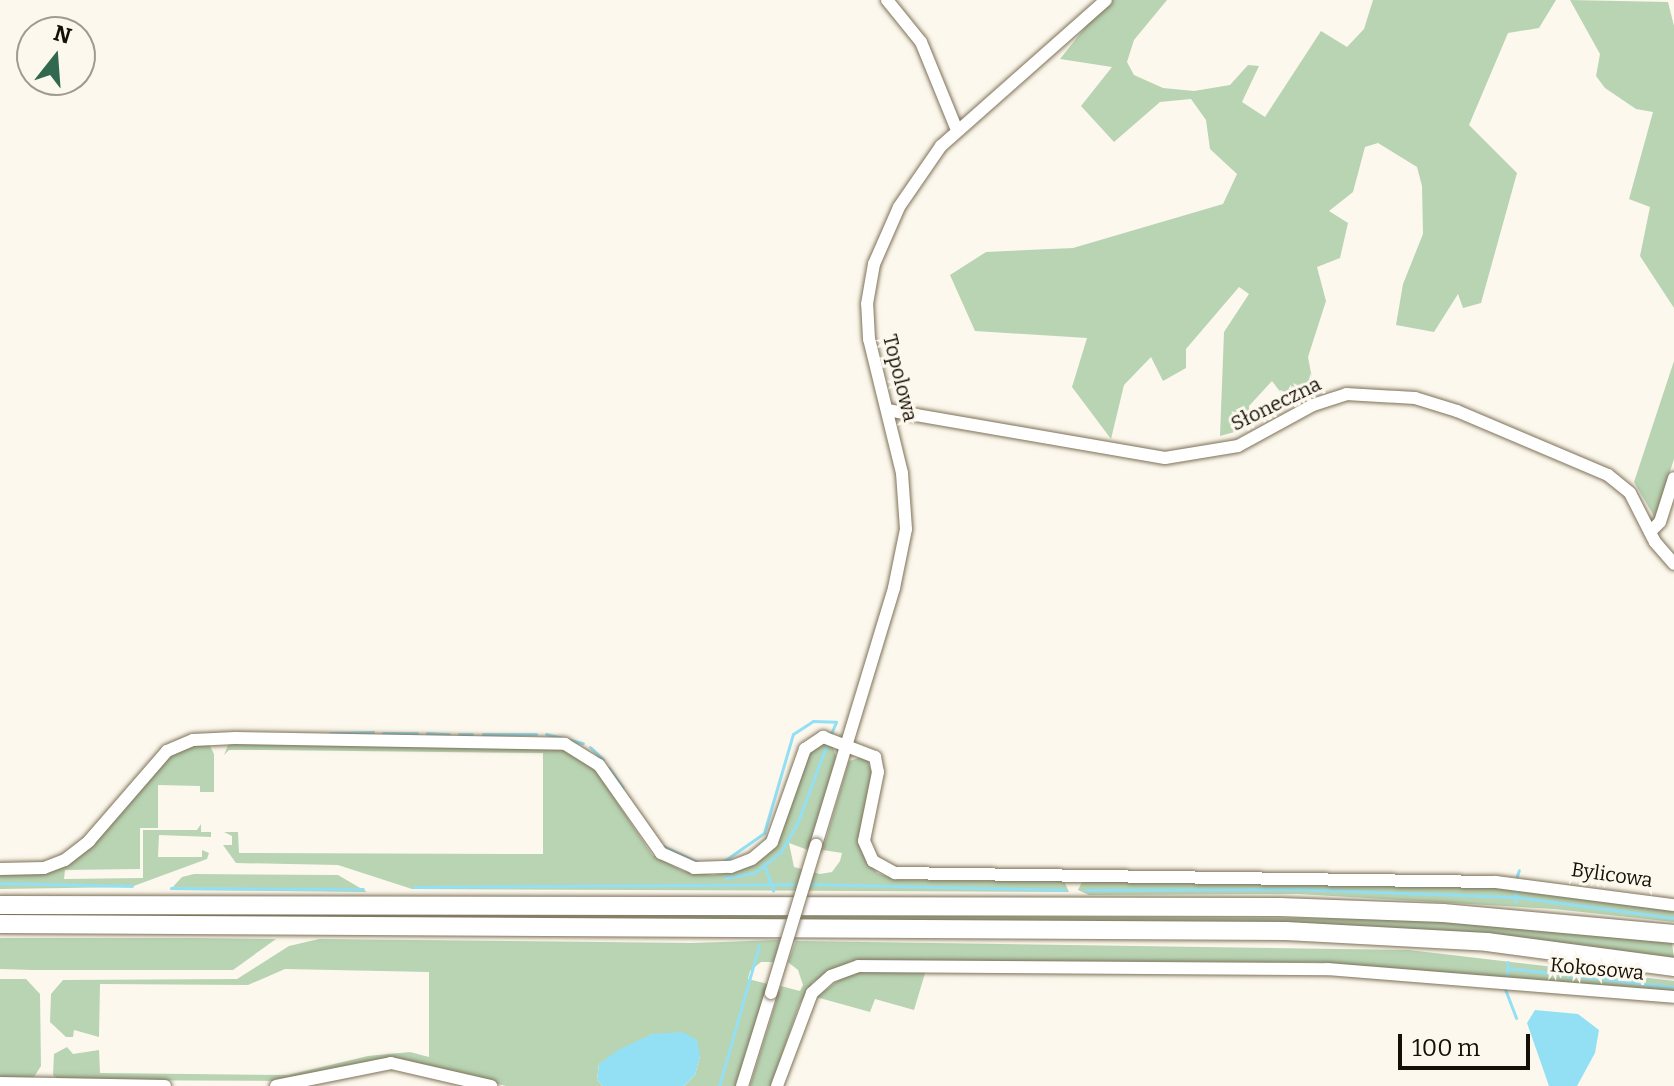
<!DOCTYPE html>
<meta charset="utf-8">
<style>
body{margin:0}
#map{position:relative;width:1674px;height:1086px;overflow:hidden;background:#fdf8ed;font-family:Bitter,serif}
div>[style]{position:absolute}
.green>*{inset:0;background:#b8d4b3}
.water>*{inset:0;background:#93e0f4}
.stream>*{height:3px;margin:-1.5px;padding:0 1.5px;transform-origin:1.5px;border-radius:1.5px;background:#93e0f4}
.roads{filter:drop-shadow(0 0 2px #7d7158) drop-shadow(0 0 2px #7d7158)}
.minor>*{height:12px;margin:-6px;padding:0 6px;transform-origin:6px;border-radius:6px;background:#fff}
.highway>*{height:18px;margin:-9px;padding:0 9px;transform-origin:9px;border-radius:9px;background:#fff}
.bridges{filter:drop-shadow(0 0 2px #7d7158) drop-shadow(0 0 2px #7d7158)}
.minor-bridge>*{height:12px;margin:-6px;padding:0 6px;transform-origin:6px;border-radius:6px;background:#fff}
span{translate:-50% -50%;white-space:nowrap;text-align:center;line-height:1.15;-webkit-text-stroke:6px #fdf8ed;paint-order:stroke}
.street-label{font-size:20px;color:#151007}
.north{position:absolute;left:16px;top:16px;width:80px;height:80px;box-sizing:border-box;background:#fdf8ed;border:2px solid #a09b91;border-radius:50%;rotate:17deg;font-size:22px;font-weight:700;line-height:32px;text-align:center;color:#151007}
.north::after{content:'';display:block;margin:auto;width:28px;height:36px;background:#306850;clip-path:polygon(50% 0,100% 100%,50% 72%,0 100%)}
.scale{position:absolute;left:1398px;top:1034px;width:132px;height:36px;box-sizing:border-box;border:4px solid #151007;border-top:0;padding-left:10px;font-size:24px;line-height:28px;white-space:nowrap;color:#151007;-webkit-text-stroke:6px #fdf8ed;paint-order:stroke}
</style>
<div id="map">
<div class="green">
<div style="clip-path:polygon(1107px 0,1167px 0,1134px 40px,1127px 62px,1134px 75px,1163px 88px,1194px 91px,1230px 85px,1248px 65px,1259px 66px,1242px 102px,1265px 117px,1321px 31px,1347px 47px,1364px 29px,1373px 0,1556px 0,1539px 28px,1508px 33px,1469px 125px,1517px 173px,1481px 303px,1463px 308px,1458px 294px,1434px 332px,1396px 325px,1403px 284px,1423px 234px,1422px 186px,1417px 167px,1378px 143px,1365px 147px,1353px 192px,1329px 211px,1348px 223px,1340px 258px,1317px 267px,1326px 301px,1308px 357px,1315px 394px,1290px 405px,1272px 381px,1249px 406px,1249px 428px,1220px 436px,1224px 332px,1249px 294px,1239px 287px,1186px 349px,1186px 368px,1163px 381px,1151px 357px,1124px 385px,1111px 439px,1072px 387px,1087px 338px,975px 331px,950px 275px,986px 252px,1073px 248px,1223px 204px,1237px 174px,1210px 149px,1206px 120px,1191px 99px,1160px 102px,1114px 142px,1081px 106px,1112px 67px,1060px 59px)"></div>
<div style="clip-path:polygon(1570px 0,1668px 2px,1674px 26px,1674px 308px,1640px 256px,1650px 207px,1629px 199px,1653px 112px,1636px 109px,1605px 88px,1596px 76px,1600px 54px)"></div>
<div style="clip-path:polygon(1674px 361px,1674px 459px,1655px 518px,1634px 482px)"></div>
<div style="clip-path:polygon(819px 742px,832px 744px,837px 760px,808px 850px,789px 843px,794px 867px,820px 874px,832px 872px,840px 861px,842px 853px,823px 850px,849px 761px,865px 756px,873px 775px,859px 846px,877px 873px,897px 880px,1064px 881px,1069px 892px,412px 889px,338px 865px,236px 863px,223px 845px,232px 845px,232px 836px,224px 832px,238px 832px,239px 853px,543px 854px,543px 753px,263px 750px,229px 750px,224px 755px,229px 743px,567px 749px,595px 769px,652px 855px,683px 871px,714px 875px,740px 870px,766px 856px,777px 843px,810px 749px)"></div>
<div style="clip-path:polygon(209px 744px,214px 754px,214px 792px,200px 792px,200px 786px,158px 785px,158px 828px,140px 828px,140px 869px,65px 870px,64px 879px,143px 878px,143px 830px,197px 830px,201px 824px,201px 832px,211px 832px,211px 837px,159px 835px,158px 857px,202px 857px,202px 850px,209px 853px,207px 859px,131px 887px,0 889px,0 872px,63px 866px,166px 759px,187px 746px)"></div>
<div style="clip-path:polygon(194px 874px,338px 875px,367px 892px,170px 890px,182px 877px)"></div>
<div style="clip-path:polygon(1083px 880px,1525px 888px,1674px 910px,1674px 922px,1554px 909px,1298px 894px,1089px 895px,1078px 890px)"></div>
<div style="clip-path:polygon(0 910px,1431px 919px,1672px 943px,1674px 959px,1428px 930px,1277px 922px,0 918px)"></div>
<div style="clip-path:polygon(0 938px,190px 938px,276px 939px,233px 970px,32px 970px,0 969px)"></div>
<div style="clip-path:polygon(319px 939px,692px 943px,780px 940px,774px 962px,761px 962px,750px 971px,748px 979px,768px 984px,737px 1086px,684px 1086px,695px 1075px,700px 1056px,652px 1034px,599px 1064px,597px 1080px,603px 1086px,506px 1086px,403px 1060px,288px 1081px,59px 1080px,53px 1075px,54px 1054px,67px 1047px,73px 1054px,99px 1050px,100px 1073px,288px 1075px,368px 1056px,410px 1052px,429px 1057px,429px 972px,285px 969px,248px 985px,100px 984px,99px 1037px,74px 1030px,73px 1037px,66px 1037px,50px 1022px,51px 994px,63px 980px,237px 979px,289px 946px)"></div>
<div style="clip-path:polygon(796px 941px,1409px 950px,1674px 981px,1674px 991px,1316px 962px,852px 961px,813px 982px,799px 1005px,771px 1086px,750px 1086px,781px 986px,800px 991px,803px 985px,798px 970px,788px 962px)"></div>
<div style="clip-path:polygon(872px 970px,926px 970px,914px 1010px,875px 999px,870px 1012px,816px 997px,849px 973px)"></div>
<div style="clip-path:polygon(0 979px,26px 979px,40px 994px,41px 1066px,32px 1080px,0 1079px)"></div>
</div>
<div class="water">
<div style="clip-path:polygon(1535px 1010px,1578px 1014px,1599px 1030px,1595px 1053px,1577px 1086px,1549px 1086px,1527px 1023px)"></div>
<div style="clip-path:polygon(683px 1032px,697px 1040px,700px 1056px,695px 1075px,684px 1086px,603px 1086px,597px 1080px,599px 1064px,618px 1050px,652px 1034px)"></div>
</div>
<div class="stream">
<div style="left:330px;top:733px;width:43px;rotate:-1.3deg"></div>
<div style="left:383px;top:733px;width:34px"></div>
<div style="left:427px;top:733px;width:22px;rotate:3deg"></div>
<div style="left:459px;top:734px;width:13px"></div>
<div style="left:483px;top:734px;width:53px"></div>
<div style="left:546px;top:734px;width:38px;rotate:14deg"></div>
<div style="left:590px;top:747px;width:18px;rotate:43deg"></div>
<div style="left:609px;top:768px;width:24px;rotate:55deg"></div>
<div style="left:663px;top:846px;width:38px;rotate:25deg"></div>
<div style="left:724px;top:861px;width:49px;rotate:-35deg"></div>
<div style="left:764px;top:833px;width:103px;rotate:-73.7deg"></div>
<div style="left:793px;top:734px;width:24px;rotate:-33deg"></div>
<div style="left:813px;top:721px;width:23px;rotate:2deg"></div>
<div style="left:836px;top:722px;width:13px;rotate:113deg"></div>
<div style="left:764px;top:864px;width:28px;rotate:71deg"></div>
<div style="left:1517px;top:876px;width:6px;rotate:-72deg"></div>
<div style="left:725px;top:878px;width:29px;rotate:-10deg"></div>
<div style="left:754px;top:873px;width:33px;rotate:-38deg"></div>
<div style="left:780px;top:853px;width:34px;rotate:-60deg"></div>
<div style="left:797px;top:824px;width:89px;rotate:-69.5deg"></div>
<div style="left:0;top:883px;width:132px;rotate:1.3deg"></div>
<div style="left:809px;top:884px;width:256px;rotate:1.3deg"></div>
<div style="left:414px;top:887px;width:388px;rotate:-0.4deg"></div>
<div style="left:171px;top:888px;width:192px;rotate:0.3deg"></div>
<div style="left:1086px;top:890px;width:210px;rotate:-0.3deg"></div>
<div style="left:1296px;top:889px;width:220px;rotate:2.1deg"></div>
<div style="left:1516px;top:897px;width:159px;rotate:7.6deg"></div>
<div style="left:1515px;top:902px;width:11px;rotate:-85deg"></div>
<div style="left:1507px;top:968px;width:168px;rotate:6.5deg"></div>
<div style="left:1507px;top:975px;width:13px;rotate:-86deg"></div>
<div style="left:1505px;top:989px;width:31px;rotate:69deg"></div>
<div style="left:719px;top:1086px;width:146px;rotate:-74.1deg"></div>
</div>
<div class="roads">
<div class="minor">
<div style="left:887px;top:0;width:54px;rotate:51deg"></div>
<div style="left:921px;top:42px;width:95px;rotate:67.8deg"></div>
<div style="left:887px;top:410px;width:282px;rotate:9.8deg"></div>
<div style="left:1165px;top:458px;width:74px;rotate:-9.3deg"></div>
<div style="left:1238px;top:446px;width:85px;rotate:-28.7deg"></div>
<div style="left:1313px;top:405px;width:35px;rotate:-18deg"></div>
<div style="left:1346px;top:394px;width:69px;rotate:3.3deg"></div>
<div style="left:1415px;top:398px;width:44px;rotate:17.2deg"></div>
<div style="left:1457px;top:411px;width:164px;rotate:23deg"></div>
<div style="left:1608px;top:475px;width:28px;rotate:39deg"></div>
<div style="left:1630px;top:493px;width:55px;rotate:63deg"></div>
<div style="left:1655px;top:542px;width:29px;rotate:49deg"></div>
<div style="left:1650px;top:532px;width:14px;rotate:-45deg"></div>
<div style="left:1660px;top:522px;width:46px;rotate:-72.3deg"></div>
<div style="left:816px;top:845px;width:269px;rotate:-73.1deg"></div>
<div style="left:894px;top:588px;width:60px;rotate:-78.5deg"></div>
<div style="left:906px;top:529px;width:56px;rotate:-94.1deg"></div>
<div style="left:902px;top:473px;width:138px;rotate:-103.8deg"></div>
<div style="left:869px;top:339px;width:35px;rotate:-93deg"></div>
<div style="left:867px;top:304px;width:41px;rotate:-80.1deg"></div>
<div style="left:874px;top:264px;width:62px;rotate:-66.3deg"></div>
<div style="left:899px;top:207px;width:74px;rotate:-55.5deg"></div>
<div style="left:941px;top:146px;width:220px;rotate:-41.5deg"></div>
<div style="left:0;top:869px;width:44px;rotate:-1.3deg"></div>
<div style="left:44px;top:868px;width:22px;rotate:-21deg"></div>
<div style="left:65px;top:860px;width:31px;rotate:-38deg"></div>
<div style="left:89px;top:841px;width:119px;rotate:-49.1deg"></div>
<div style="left:167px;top:751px;width:28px;rotate:-23deg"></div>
<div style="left:193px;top:740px;width:42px;rotate:-2.7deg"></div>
<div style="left:235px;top:738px;width:330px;rotate:1deg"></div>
<div style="left:565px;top:744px;width:40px;rotate:32deg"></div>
<div style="left:599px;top:765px;width:108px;rotate:54.8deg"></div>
<div style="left:661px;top:853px;width:36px;rotate:24deg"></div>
<div style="left:694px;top:868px;width:37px;rotate:-2deg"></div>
<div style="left:731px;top:867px;width:22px;rotate:-21deg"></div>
<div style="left:752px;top:859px;width:26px;rotate:-40deg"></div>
<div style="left:772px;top:842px;width:99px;rotate:-70.5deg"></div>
<div style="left:805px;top:749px;width:22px;rotate:-34deg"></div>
<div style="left:823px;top:737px;width:56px;rotate:21deg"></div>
<div style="left:875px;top:757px;width:15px;rotate:79deg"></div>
<div style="left:878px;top:772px;width:70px;rotate:101.5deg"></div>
<div style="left:864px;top:841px;width:22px;rotate:66deg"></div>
<div style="left:873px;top:861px;width:25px;rotate:29deg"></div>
<div style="left:895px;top:873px;width:601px;rotate:0.86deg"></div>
<div style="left:1496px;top:882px;width:179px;rotate:7.4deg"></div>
<div style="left:0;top:1083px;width:165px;rotate:1deg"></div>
<div style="left:276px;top:1086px;width:117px;rotate:-11.3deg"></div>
<div style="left:391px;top:1063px;width:103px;rotate:13deg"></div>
<div style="left:742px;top:1086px;width:97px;rotate:-72.7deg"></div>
<div style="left:777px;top:1086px;width:99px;rotate:-69.4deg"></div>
<div style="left:812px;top:993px;width:25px;rotate:-42deg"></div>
<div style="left:831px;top:976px;width:29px;rotate:-20deg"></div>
<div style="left:858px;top:966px;width:469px;rotate:0.4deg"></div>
<div style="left:1327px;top:969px;width:348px;rotate:4.6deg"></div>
</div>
<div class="highway">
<div style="left:0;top:905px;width:1280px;rotate:0.09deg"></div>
<div style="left:1280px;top:907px;width:163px;rotate:2.1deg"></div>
<div style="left:1443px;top:913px;width:232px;rotate:5.2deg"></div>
<div style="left:0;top:924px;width:1286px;rotate:0.31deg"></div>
<div style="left:1286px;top:931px;width:201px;rotate:3.1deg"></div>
<div style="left:1487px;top:942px;width:189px;rotate:7.6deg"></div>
</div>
</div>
<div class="bridges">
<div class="minor-bridge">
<div style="left:771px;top:993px;width:155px;rotate:-73.1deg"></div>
</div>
</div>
<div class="street-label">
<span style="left:900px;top:378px;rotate:76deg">Topolowa</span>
<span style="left:1276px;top:404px;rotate:-26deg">Słoneczna</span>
<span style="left:1612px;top:875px;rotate:8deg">Bylicowa</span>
<span style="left:1597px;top:969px;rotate:5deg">Kokosowa</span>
</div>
<div class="north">N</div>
<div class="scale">100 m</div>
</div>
